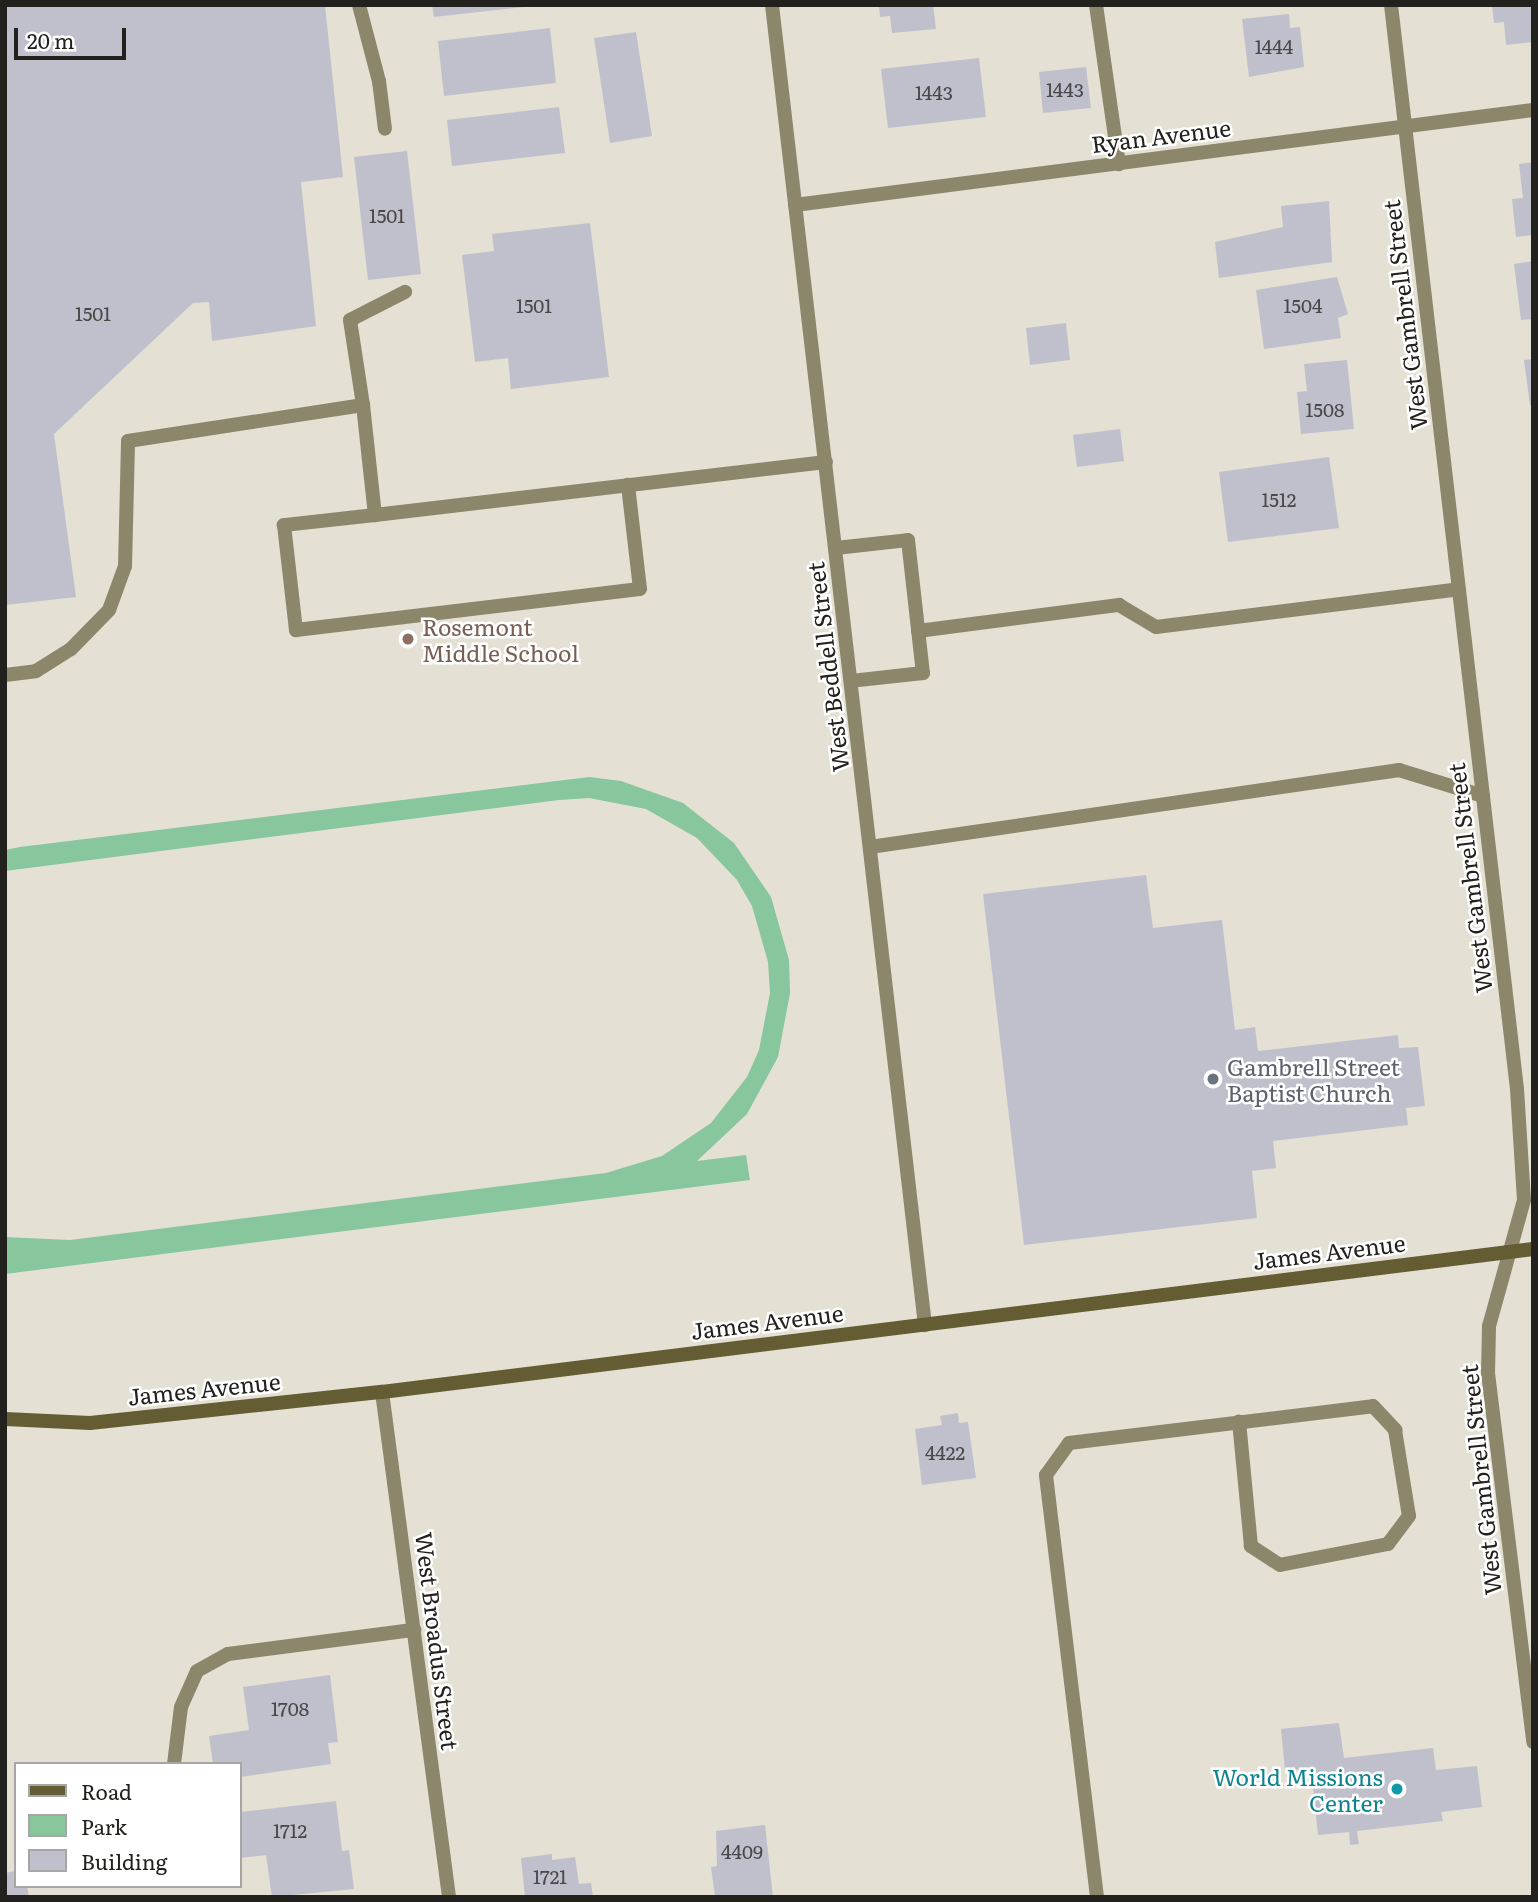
<!DOCTYPE html>
<style>
body{margin:0}
#map{position:relative;width:1538px;height:1902px;overflow:hidden;background:#e4e0d4;font-family:Literata,serif}
div>[style]{position:absolute}
.green>*{inset:0;background:#88c69d}
.building>*{inset:0;background:#c0bfcc}
.service>*{height:14px;margin:-7px;padding:0 7px;transform-origin:7px;border-radius:7px;background:#8c866b}
.minor>*{height:14px;margin:-7px;padding:0 7px;transform-origin:7px;border-radius:7px;background:#8c866b}
.secondary>*{height:14px;margin:-7px;padding:0 7px;transform-origin:7px;border-radius:7px;background:#645c33}
.dots>*{width:19px;height:19px;translate:-50% -50%;box-sizing:border-box;border:4px solid #fff;border-radius:50%}
span{translate:-50% -50%;white-space:nowrap;text-align:center;line-height:1.15;-webkit-text-stroke:5px #fff;paint-order:stroke}
.number-label{font-size:19px;color:#4a4849}
.number-label span{-webkit-text-stroke-width:0}
.street-label{font-size:23px;color:#23211d}
.education-label{font-size:23px;color:#785e54}
.left{translate:0 -50%;text-align:left}
.worship-label{font-size:23px;color:#5b616d}
.culture-label{font-size:23px;color:#0d838f}
.right{translate:-100% -50%;text-align:right}
.frame{position:absolute;inset:0;border:7px solid #23211d;pointer-events:none}
.legend{position:absolute;left:14px;top:1762px;width:228px;height:126px;box-sizing:border-box;background:#fff;border:2px solid #a7a6a5;margin:0;padding:9px 12px;list-style:none;font-size:21px;color:#23211d}
.legend li{display:flex;align-items:center;gap:14px;height:35px}
.legend b{width:35px;border:2px solid #a7a6a5}
.scale{position:absolute;left:14px;top:28px;width:112px;height:32px;box-sizing:border-box;border:4px solid #23211d;border-top:0;padding-left:9px;font-size:21px;line-height:24px;white-space:nowrap;color:#23211d;-webkit-text-stroke:5px #fff;paint-order:stroke}
</style>
<div id="map">
<div class="green">
<div style="clip-path:polygon(589px 777px,621px 781px,683px 803px,734px 843px,771px 897px,789px 960px,790px 993px,778px 1057px,747px 1114px,697px 1161px,746px 1155px,750px 1180px,5px 1274px,5px 1237px,70px 1240px,606px 1173px,662px 1156px,711px 1123px,747px 1077px,759px 1050px,770px 993px,768px 962px,752px 906px,737px 880px,697px 838px,646px 809px,589px 798px,559px 800px,5px 871px,5px 850px,20px 847px)"></div>
</div>
<div class="building">
<div style="clip-path:polygon(5px 5px,325px 5px,343px 177px,301px 182px,316px 326px,212px 341px,209px 302px,193px 303px,54px 434px,76px 597px,5px 605px)"></div>
<div style="clip-path:polygon(432px 5px,524px 5px,524px 7px,434px 17px)"></div>
<div style="clip-path:polygon(879px 5px,933px 5px,936px 29px,892px 33px,890px 16px,880px 17px)"></div>
<div style="clip-path:polygon(1492px 5px,1533px 5px,1533px 42px,1506px 45px,1504px 22px,1494px 23px)"></div>
<div style="clip-path:polygon(1289px 14px,1290px 28px,1300px 27px,1304px 67px,1249px 77px,1242px 19px)"></div>
<div style="clip-path:polygon(550px 28px,556px 83px,444px 96px,438px 41px)"></div>
<div style="clip-path:polygon(636px 32px,652px 136px,610px 143px,594px 38px)"></div>
<div style="clip-path:polygon(979px 58px,986px 117px,888px 128px,881px 69px)"></div>
<div style="clip-path:polygon(1086px 67px,1091px 108px,1043px 113px,1039px 72px)"></div>
<div style="clip-path:polygon(559px 107px,565px 153px,452px 166px,447px 120px)"></div>
<div style="clip-path:polygon(407px 151px,421px 274px,368px 280px,354px 157px)"></div>
<div style="clip-path:polygon(1533px 162px,1533px 235px,1516px 237px,1512px 199px,1523px 198px,1519px 164px)"></div>
<div style="clip-path:polygon(1329px 201px,1332px 262px,1219px 278px,1215px 242px,1283px 227px,1281px 206px)"></div>
<div style="clip-path:polygon(590px 223px,609px 377px,511px 389px,508px 358px,475px 362px,462px 255px,494px 251px,492px 234px)"></div>
<div style="clip-path:polygon(1533px 261px,1533px 319px,1521px 320px,1514px 264px)"></div>
<div style="clip-path:polygon(1337px 277px,1348px 314px,1338px 318px,1341px 338px,1264px 349px,1256px 290px)"></div>
<div style="clip-path:polygon(1066px 323px,1070px 360px,1030px 365px,1026px 328px)"></div>
<div style="clip-path:polygon(1533px 359px,1533px 405px,1530px 405px,1524px 360px)"></div>
<div style="clip-path:polygon(1347px 360px,1354px 429px,1301px 434px,1297px 392px,1307px 391px,1304px 364px)"></div>
<div style="clip-path:polygon(1120px 429px,1124px 461px,1077px 467px,1073px 435px)"></div>
<div style="clip-path:polygon(1329px 457px,1339px 528px,1228px 542px,1219px 472px)"></div>
<div style="clip-path:polygon(1146px 875px,1153px 928px,1222px 920px,1235px 1030px,1255px 1027px,1258px 1051px,1398px 1035px,1399px 1048px,1418px 1047px,1425px 1106px,1406px 1108px,1408px 1125px,1273px 1141px,1276px 1168px,1252px 1171px,1257px 1218px,1024px 1245px,983px 894px)"></div>
<div style="clip-path:polygon(958px 1413px,959px 1423px,968px 1422px,976px 1478px,922px 1485px,915px 1429px,942px 1425px,940px 1416px)"></div>
<div style="clip-path:polygon(330px 1675px,338px 1742px,328px 1743px,331px 1764px,240px 1777px,240px 1764px,213px 1764px,209px 1736px,249px 1730px,243px 1687px)"></div>
<div style="clip-path:polygon(1339px 1723px,1344px 1758px,1433px 1748px,1436px 1770px,1477px 1766px,1482px 1807px,1441px 1812px,1443px 1821px,1357px 1831px,1359px 1844px,1350px 1845px,1349px 1832px,1318px 1835px,1311px 1768px,1285px 1771px,1281px 1729px)"></div>
<div style="clip-path:polygon(336px 1801px,342px 1851px,349px 1850px,354px 1889px,272px 1897px,266px 1855px,240px 1858px,240px 1812px)"></div>
<div style="clip-path:polygon(765px 1825px,773px 1897px,715px 1897px,711px 1867px,717px 1866px,716px 1831px)"></div>
<div style="clip-path:polygon(552px 1854px,552px 1860px,575px 1857px,579px 1884px,591px 1883px,593px 1897px,525px 1897px,521px 1858px)"></div>
<div style="clip-path:polygon(16px 1871px,16px 1886px,27px 1886px,29px 1897px,5px 1897px,5px 1873px)"></div>
</div>
<div class="service">
<div style="left:359px;top:5px;width:79px;rotate:75.3deg"></div>
<div style="left:379px;top:81px;width:48px;rotate:82.9deg"></div>
<div style="left:1096px;top:5px;width:161px;rotate:81.8deg"></div>
<div style="left:363px;top:405px;width:86px;rotate:-98.7deg"></div>
<div style="left:350px;top:320px;width:62px;rotate:-27deg"></div>
<div style="left:375px;top:515px;width:92px;rotate:173.7deg"></div>
<div style="left:284px;top:525px;width:106px;rotate:83.5deg"></div>
<div style="left:296px;top:630px;width:346px;rotate:-6.8deg"></div>
<div style="left:640px;top:589px;width:105px;rotate:-96.6deg"></div>
<div style="left:836px;top:548px;width:72px;rotate:-6.3deg"></div>
<div style="left:908px;top:540px;width:134px;rotate:83.6deg"></div>
<div style="left:923px;top:673px;width:72px;rotate:173.7deg"></div>
<div style="left:918px;top:631px;width:203px;rotate:-7.4deg"></div>
<div style="left:1119px;top:605px;width:43px;rotate:30.7deg"></div>
<div style="left:1156px;top:627px;width:305px;rotate:-7.1deg"></div>
<div style="left:5px;top:675px;width:31px;rotate:-7deg"></div>
<div style="left:36px;top:671px;width:41px;rotate:-32.2deg"></div>
<div style="left:71px;top:649px;width:54px;rotate:-45.7deg"></div>
<div style="left:109px;top:610px;width:47px;rotate:-70deg"></div>
<div style="left:125px;top:566px;width:125px;rotate:-88.6deg"></div>
<div style="left:128px;top:441px;width:238px;rotate:-8.7deg"></div>
<div style="left:363px;top:405px;width:111px;rotate:83.8deg"></div>
<div style="left:375px;top:515px;width:454px;rotate:-6.7deg"></div>
<div style="left:870px;top:847px;width:535px;rotate:-8.28deg"></div>
<div style="left:1399px;top:770px;width:88px;rotate:17.2deg"></div>
<div style="left:174px;top:1764px;width:57px;rotate:-83deg"></div>
<div style="left:181px;top:1707px;width:39px;rotate:-66deg"></div>
<div style="left:197px;top:1671px;width:35px;rotate:-29deg"></div>
<div style="left:228px;top:1654px;width:188px;rotate:-7.4deg"></div>
<div style="left:1097px;top:1897px;width:425px;rotate:-96.9deg"></div>
<div style="left:1046px;top:1475px;width:39px;rotate:-54deg"></div>
<div style="left:1069px;top:1443px;width:306px;rotate:-6.9deg"></div>
<div style="left:1373px;top:1406px;width:33px;rotate:47deg"></div>
<div style="left:1395px;top:1430px;width:87px;rotate:80.8deg"></div>
<div style="left:1409px;top:1516px;width:35px;rotate:127deg"></div>
<div style="left:1388px;top:1544px;width:110px;rotate:169deg"></div>
<div style="left:1280px;top:1565px;width:35px;rotate:-147deg"></div>
<div style="left:1251px;top:1546px;width:125px;rotate:-95.5deg"></div>
</div>
<div class="minor">
<div style="left:772px;top:5px;width:1329px;rotate:83.39deg"></div>
<div style="left:1391px;top:5px;width:1091px;rotate:83.37deg"></div>
<div style="left:1517px;top:1089px;width:111px;rotate:86.4deg"></div>
<div style="left:1524px;top:1200px;width:131px;rotate:105.5deg"></div>
<div style="left:1489px;top:1326px;width:47px;rotate:91.2deg"></div>
<div style="left:1488px;top:1373px;width:372px;rotate:83deg"></div>
<div style="left:795px;top:205px;width:744px;rotate:-7.34deg"></div>
<div style="left:382px;top:1392px;width:509px;rotate:82.44deg"></div>
</div>
<div class="secondary">
<div style="left:5px;top:1419px;width:85px;rotate:2.7deg"></div>
<div style="left:90px;top:1423px;width:294px;rotate:-6.1deg"></div>
<div style="left:382px;top:1392px;width:1160px;rotate:-7.08deg"></div>
</div>
<div class="dots">
<div style="left:408px;top:639px;background:#8d6e63"></div>
<div style="left:1213px;top:1079px;background:#6b7280"></div>
<div style="left:1397px;top:1789px;background:#0f9aa8"></div>
</div>
<div class="number-label">
<span style="left:1274px;top:47px">1444</span>
<span style="left:1065px;top:90px">1443</span>
<span style="left:934px;top:93px">1443</span>
<span style="left:387px;top:216px">1501</span>
<span style="left:534px;top:306px">1501</span>
<span style="left:1303px;top:306px">1504</span>
<span style="left:93px;top:314px">1501</span>
<span style="left:1325px;top:410px">1508</span>
<span style="left:1279px;top:500px">1512</span>
<span style="left:945px;top:1453px">4422</span>
<span style="left:290px;top:1709px">1708</span>
<span style="left:290px;top:1831px">1712</span>
<span style="left:742px;top:1852px">4409</span>
<span style="left:550px;top:1877px">1721</span>
</div>
<div class="street-label">
<span style="left:1161px;top:135px;rotate:-7deg">Ryan Avenue</span>
<span style="left:1404px;top:315px;rotate:-97deg">West Gambrell Street</span>
<span style="left:827px;top:667px;rotate:-97deg">West Beddell Street</span>
<span style="left:1469px;top:878px;rotate:-97deg">West Gambrell Street</span>
<span style="left:1329px;top:1251px;rotate:-7deg">James Avenue</span>
<span style="left:767px;top:1321px;rotate:-7deg">James Avenue</span>
<span style="left:204px;top:1388px;rotate:-6deg">James Avenue</span>
<span style="left:1480px;top:1480px;rotate:-96deg">West Gambrell Street</span>
<span style="left:438px;top:1641px;rotate:83deg">West Broadus Street</span>
</div>
<div class="education-label">
<span class="left" style="left:422px;top:639px">Rosemont<br>Middle School</span>
</div>
<div class="worship-label">
<span class="left" style="left:1227px;top:1079px">Gambrell Street<br>Baptist Church</span>
</div>
<div class="culture-label">
<span class="right" style="left:1383px;top:1789px">World Missions<br>Center</span>
</div>
<div class="frame"></div>
<ul class="legend">
<li><b style="height:9px;background:#645c33"></b>Road</li>
<li><b style="height:19px;background:#88c69d"></b>Park</li>
<li><b style="height:19px;background:#c0bfcc"></b>Building</li>
</ul>
<div class="scale">20 m</div>
</div>
